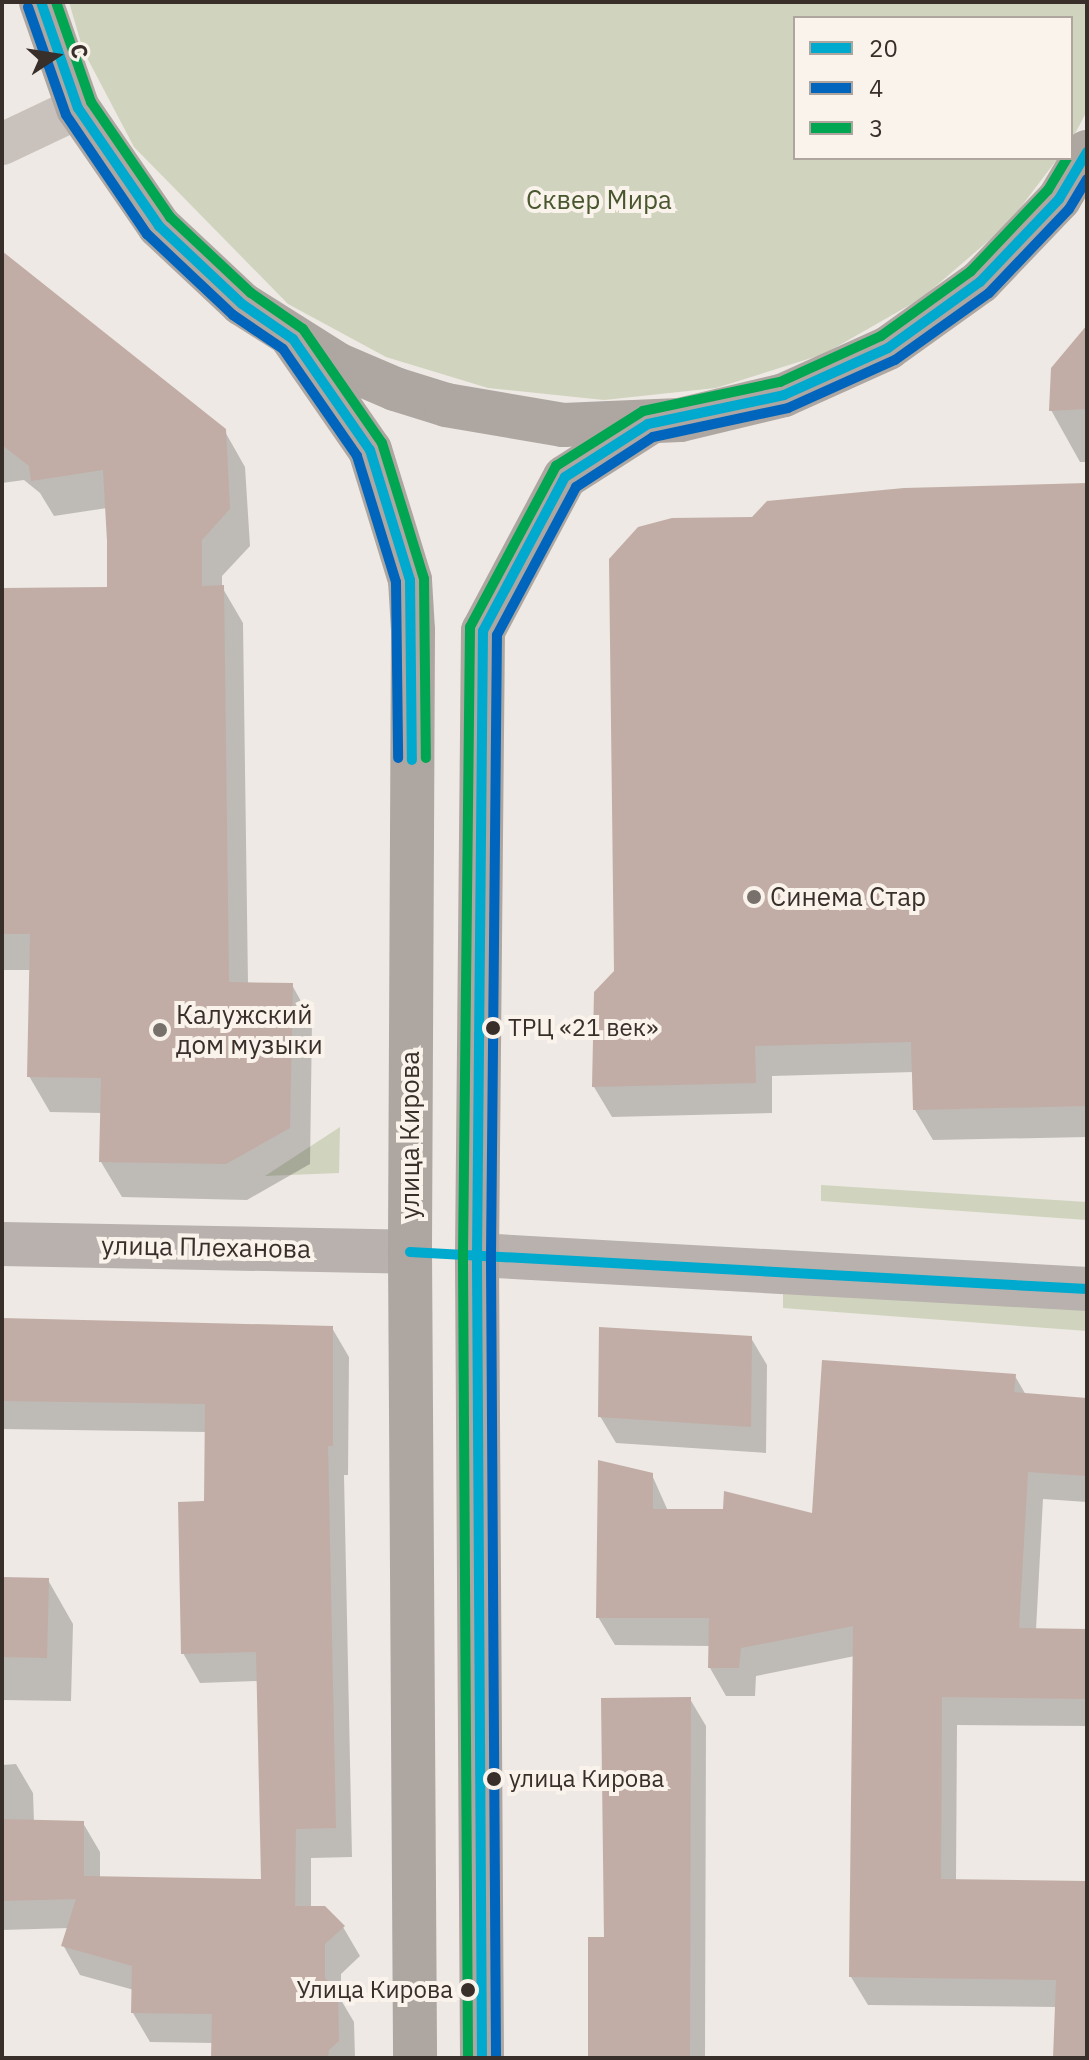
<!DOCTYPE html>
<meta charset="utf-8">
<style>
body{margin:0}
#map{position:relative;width:1089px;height:2060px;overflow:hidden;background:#eee9e4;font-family:"IBM Plex Sans",sans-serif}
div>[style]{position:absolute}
.green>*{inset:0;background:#d0d4be}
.shadow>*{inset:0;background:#0003}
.building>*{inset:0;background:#c1ada6}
.street>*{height:42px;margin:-21px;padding:0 21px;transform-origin:21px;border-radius:21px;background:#c8c1bc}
.secondary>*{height:44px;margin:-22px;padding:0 22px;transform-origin:22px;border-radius:22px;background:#b8b1ad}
.primary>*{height:44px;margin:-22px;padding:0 22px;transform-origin:22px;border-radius:22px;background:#ada6a1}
.bus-1>*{height:10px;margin:-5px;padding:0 5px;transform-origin:5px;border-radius:5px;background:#00a9ce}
.bus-2>*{height:10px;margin:-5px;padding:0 5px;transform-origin:5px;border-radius:5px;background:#0065bd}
.bus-3>*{height:10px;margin:-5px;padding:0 5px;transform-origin:5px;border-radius:5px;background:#00a651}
.dots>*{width:22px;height:22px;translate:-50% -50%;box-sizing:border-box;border:4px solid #faf3ec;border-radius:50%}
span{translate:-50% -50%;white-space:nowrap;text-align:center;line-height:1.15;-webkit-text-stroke:8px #faf3ec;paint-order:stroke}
.bus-label{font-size:24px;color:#392f2a}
.left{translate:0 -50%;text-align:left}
.right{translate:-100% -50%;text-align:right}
.park-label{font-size:26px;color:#49572e}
.poi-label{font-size:26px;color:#392f2a}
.street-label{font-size:26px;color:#392f2a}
.frame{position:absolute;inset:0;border:4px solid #392f2a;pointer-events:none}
.legend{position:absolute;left:793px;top:16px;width:280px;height:144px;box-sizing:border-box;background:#faf3ec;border:2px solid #ada59e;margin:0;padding:10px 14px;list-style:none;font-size:24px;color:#392f2a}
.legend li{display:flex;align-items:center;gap:16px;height:40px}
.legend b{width:40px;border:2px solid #ada59e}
.north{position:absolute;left:16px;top:16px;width:80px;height:80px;-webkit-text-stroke:6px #faf3ec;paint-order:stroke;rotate:78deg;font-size:22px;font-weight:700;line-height:32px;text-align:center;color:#392f2a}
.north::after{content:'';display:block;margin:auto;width:28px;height:36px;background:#392f2a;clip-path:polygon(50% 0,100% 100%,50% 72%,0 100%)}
</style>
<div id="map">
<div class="green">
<div style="clip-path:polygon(69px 2px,1087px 2px,1087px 111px,1071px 141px,1071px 18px,795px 18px,795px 158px,1058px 158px,1008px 224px,922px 298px,824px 354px,716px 388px,604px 400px,488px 388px,386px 357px,288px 304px,134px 147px,83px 50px)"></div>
<div style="clip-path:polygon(340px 1127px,339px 1173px,265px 1176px)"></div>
<div style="clip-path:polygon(821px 1185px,1087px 1202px,1087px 1220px,821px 1201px)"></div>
<div style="clip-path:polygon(783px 1288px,1087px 1307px,1087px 1331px,783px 1308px)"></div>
</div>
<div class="shadow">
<div style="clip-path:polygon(2px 254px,224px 430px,245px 467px,250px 546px,222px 576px,222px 587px,243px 623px,248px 984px,292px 985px,312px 1021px,310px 1164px,247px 1200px,122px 1197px,101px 1162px,102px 1113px,50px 1112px,29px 1076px,31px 970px,2px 970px,2px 590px,109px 589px,107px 508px,54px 516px,40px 493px,24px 480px,2px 483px)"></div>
<div style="clip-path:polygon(1087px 329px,1087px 462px,1080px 462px,1051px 410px)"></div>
<div style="clip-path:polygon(1087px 485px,1087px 1137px,933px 1140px,915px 1110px,914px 1072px,772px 1076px,772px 1113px,612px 1117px,594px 1087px,616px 972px,753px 519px)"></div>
<div style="clip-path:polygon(2px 1320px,332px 1328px,349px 1357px,348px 1475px,344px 1475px,352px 1857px,311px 1858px,311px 1908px,343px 1927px,360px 1956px,341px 1974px,341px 2000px,354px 2022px,355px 2058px,213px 2058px,213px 2043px,150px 2042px,133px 2013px,134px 1990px,80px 1975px,63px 1945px,69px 1928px,2px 1930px,2px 1765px,16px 1764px,33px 1793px,34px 1822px,83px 1823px,100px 1852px,100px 1879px,263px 1881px,259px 1681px,200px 1683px,183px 1653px,206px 1503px,206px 1432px,2px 1429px)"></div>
<div style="clip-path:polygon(751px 1338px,767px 1365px,766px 1453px,616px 1443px,600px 1416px)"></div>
<div style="clip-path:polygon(1015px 1376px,1026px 1395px,1087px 1400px,1087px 1502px,1043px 1499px,1036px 1630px,1087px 1631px,1087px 1726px,957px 1725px,956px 1881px,1087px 1883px,1087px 2058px,1055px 2058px,1057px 2007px,868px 2005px,851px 1977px,855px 1656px,756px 1676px,755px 1696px,726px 1696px,710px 1668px,710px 1646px,615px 1645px,598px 1617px,652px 1475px,668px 1511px,813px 1515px)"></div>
<div style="clip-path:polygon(2px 1579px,48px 1580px,73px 1624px,71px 1701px,2px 1700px)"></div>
<div style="clip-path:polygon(690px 1699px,706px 1726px,705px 2058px,590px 2058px,606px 1939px)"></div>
</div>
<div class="building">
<div style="clip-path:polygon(2px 251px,226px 429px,230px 509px,202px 540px,202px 586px,224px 585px,229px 982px,293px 983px,290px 1128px,226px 1164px,99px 1162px,101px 1078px,27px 1077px,30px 934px,2px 934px,2px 588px,107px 587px,107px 541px,103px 470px,31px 481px,29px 466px,2px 445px)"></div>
<div style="clip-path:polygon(1087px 325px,1087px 409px,1049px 411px,1051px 368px)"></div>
<div style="clip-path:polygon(1087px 483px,1087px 1106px,913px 1110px,911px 1042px,755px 1046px,756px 1083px,592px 1087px,594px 992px,614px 971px,609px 559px,638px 527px,672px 518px,752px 517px,767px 501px,904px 488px)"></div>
<div style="clip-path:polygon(2px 1318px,333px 1326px,333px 1446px,328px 1446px,336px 1828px,296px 1829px,295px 1906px,325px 1906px,345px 1926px,325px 1944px,325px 1978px,338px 1991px,339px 2041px,329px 2050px,328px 2058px,211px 2058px,212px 2014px,131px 2013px,132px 1966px,61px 1946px,76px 1899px,2px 1901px,2px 1819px,84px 1821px,84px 1876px,261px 1879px,256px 1652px,181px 1654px,178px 1502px,204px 1501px,205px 1404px,2px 1401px)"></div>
<div style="clip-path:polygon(599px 1327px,752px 1336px,751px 1427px,598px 1417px)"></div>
<div style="clip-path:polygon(822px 1360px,1016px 1374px,1014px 1392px,1087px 1398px,1087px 1476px,1028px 1472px,1019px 1628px,1087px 1629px,1087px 1699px,942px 1697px,941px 1879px,1087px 1881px,1087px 2058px,1053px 2058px,1056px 1980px,849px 1977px,853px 1626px,741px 1648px,739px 1668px,708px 1668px,709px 1618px,596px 1618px,598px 1460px,653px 1473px,653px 1509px,723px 1509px,724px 1491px,812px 1513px)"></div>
<div style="clip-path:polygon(2px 1577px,49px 1578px,47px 1658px,2px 1657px)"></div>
<div style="clip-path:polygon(691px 1697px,690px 2058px,588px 2058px,588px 1937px,604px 1937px,601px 1698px)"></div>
</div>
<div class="street">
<div style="left:2px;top:144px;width:84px;rotate:-25.3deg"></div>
</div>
<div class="secondary">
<div style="left:2px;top:1244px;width:408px;rotate:1.1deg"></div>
<div style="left:477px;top:1255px;width:611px;rotate:3.19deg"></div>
</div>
<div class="primary">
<div style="left:41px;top:2px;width:112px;rotate:70.8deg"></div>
<div style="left:78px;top:108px;width:143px;rotate:55.5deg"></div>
<div style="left:159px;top:226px;width:114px;rotate:43.2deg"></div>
<div style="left:242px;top:304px;width:115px;rotate:32.2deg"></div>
<div style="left:339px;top:365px;width:61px;rotate:23.2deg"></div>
<div style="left:395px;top:389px;width:53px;rotate:17.4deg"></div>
<div style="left:446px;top:405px;width:119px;rotate:9.7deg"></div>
<div style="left:563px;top:425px;width:117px;rotate:-2.4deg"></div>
<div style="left:680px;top:420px;width:107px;rotate:-13.5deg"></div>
<div style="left:784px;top:395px;width:114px;rotate:-24.3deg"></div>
<div style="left:888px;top:348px;width:113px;rotate:-35.7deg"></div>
<div style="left:980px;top:282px;width:115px;rotate:-46.4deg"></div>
<div style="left:1059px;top:199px;width:55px;rotate:-59.2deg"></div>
<div style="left:293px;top:339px;width:135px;rotate:55.3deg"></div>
<div style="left:370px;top:450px;width:136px;rotate:72.9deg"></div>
<div style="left:410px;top:580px;width:50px;rotate:86.6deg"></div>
<div style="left:413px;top:630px;width:622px;rotate:90.28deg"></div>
<div style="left:410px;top:1252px;width:806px;rotate:89.64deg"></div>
<div style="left:482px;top:2058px;width:803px;rotate:-90.36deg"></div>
<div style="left:477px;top:1255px;width:624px;rotate:-89.45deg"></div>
<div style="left:483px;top:631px;width:174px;rotate:-62deg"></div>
<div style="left:565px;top:477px;width:98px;rotate:-32.6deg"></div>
</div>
<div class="bus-1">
<div style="left:41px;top:2px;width:112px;rotate:70.8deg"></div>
<div style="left:78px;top:108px;width:143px;rotate:55.5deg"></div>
<div style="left:159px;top:226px;width:114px;rotate:43.2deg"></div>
<div style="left:242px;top:304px;width:62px;rotate:34.5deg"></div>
<div style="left:293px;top:339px;width:135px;rotate:55.3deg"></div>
<div style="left:370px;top:450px;width:136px;rotate:72.9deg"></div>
<div style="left:410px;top:580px;width:180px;rotate:89.4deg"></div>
<div style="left:410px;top:1252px;width:678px;rotate:3.13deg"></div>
<div style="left:482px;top:2058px;width:803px;rotate:-90.36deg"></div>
<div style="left:477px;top:1255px;width:624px;rotate:-89.45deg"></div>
<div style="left:483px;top:631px;width:174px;rotate:-62deg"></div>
<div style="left:565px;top:477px;width:98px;rotate:-32.6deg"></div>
<div style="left:648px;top:424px;width:139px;rotate:-12deg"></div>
<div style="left:784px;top:395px;width:114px;rotate:-24.3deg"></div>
<div style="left:888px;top:348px;width:113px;rotate:-35.7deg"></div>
<div style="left:980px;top:282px;width:115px;rotate:-46.4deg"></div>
<div style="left:1059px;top:199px;width:55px;rotate:-59.2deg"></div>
</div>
<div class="bus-2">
<div style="left:28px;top:7px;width:114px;rotate:70.6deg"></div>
<div style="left:66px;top:115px;width:144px;rotate:55.8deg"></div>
<div style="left:147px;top:234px;width:118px;rotate:43.3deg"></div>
<div style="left:233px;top:315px;width:60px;rotate:34.2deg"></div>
<div style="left:283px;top:349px;width:130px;rotate:55.3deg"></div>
<div style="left:357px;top:456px;width:132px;rotate:72.8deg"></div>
<div style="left:396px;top:582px;width:176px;rotate:89.3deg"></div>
<div style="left:496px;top:2058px;width:803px;rotate:-90.36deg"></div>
<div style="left:491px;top:1255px;width:620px;rotate:-89.45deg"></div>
<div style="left:497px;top:635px;width:168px;rotate:-61.9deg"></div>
<div style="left:576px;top:487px;width:92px;rotate:-33deg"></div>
<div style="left:653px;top:437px;width:138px;rotate:-12.1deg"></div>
<div style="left:788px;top:408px;width:117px;rotate:-24.2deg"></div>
<div style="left:895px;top:360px;width:115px;rotate:-35.5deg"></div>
<div style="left:989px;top:293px;width:116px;rotate:-46.4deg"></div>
<div style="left:1069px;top:209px;width:35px;rotate:-59deg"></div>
</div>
<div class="bus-3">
<div style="left:56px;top:2px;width:106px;rotate:70.7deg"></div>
<div style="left:91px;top:102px;width:140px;rotate:55.5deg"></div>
<div style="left:170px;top:217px;width:111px;rotate:43.2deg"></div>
<div style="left:251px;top:293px;width:63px;rotate:34.7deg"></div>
<div style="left:303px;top:329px;width:139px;rotate:55.3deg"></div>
<div style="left:382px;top:443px;width:142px;rotate:72.8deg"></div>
<div style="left:424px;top:579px;width:179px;rotate:89.4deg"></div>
<div style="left:468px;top:2058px;width:803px;rotate:-90.36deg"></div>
<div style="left:463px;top:1255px;width:628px;rotate:-89.36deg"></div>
<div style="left:470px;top:627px;width:183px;rotate:-61.9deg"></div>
<div style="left:556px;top:466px;width:103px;rotate:-32.3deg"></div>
<div style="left:643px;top:411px;width:140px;rotate:-12deg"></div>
<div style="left:780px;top:382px;width:111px;rotate:-24.5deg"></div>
<div style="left:881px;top:336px;width:111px;rotate:-35.8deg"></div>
<div style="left:971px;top:271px;width:112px;rotate:-46.5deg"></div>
<div style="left:1048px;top:190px;width:37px;rotate:-59deg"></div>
</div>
<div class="dots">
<div style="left:754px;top:897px;background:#78706b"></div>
<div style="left:493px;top:1028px;background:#392f2a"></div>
<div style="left:160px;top:1030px;background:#78706b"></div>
<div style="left:494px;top:1779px;background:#392f2a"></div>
<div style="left:468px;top:1990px;background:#392f2a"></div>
</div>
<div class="bus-label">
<span class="left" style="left:508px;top:1028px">ТРЦ «21 век»</span>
<span class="left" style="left:509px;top:1779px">улица Кирова</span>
<span class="right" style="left:453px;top:1990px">Улица Кирова</span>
</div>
<div class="park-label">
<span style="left:599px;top:200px">Сквер Мира</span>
</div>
<div class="poi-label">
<span class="left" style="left:770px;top:897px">Синема Стар</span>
<span class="left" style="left:176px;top:1030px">Калужский<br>дом музыки</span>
</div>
<div class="street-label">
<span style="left:410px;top:1135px;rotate:-90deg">улица Кирова</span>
<span style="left:206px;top:1247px;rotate:1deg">улица Плеханова</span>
</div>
<div class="frame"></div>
<ul class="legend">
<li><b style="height:10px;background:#00a9ce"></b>20</li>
<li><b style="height:10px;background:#0065bd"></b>4</li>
<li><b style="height:10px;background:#00a651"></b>3</li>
</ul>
<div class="north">С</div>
</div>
